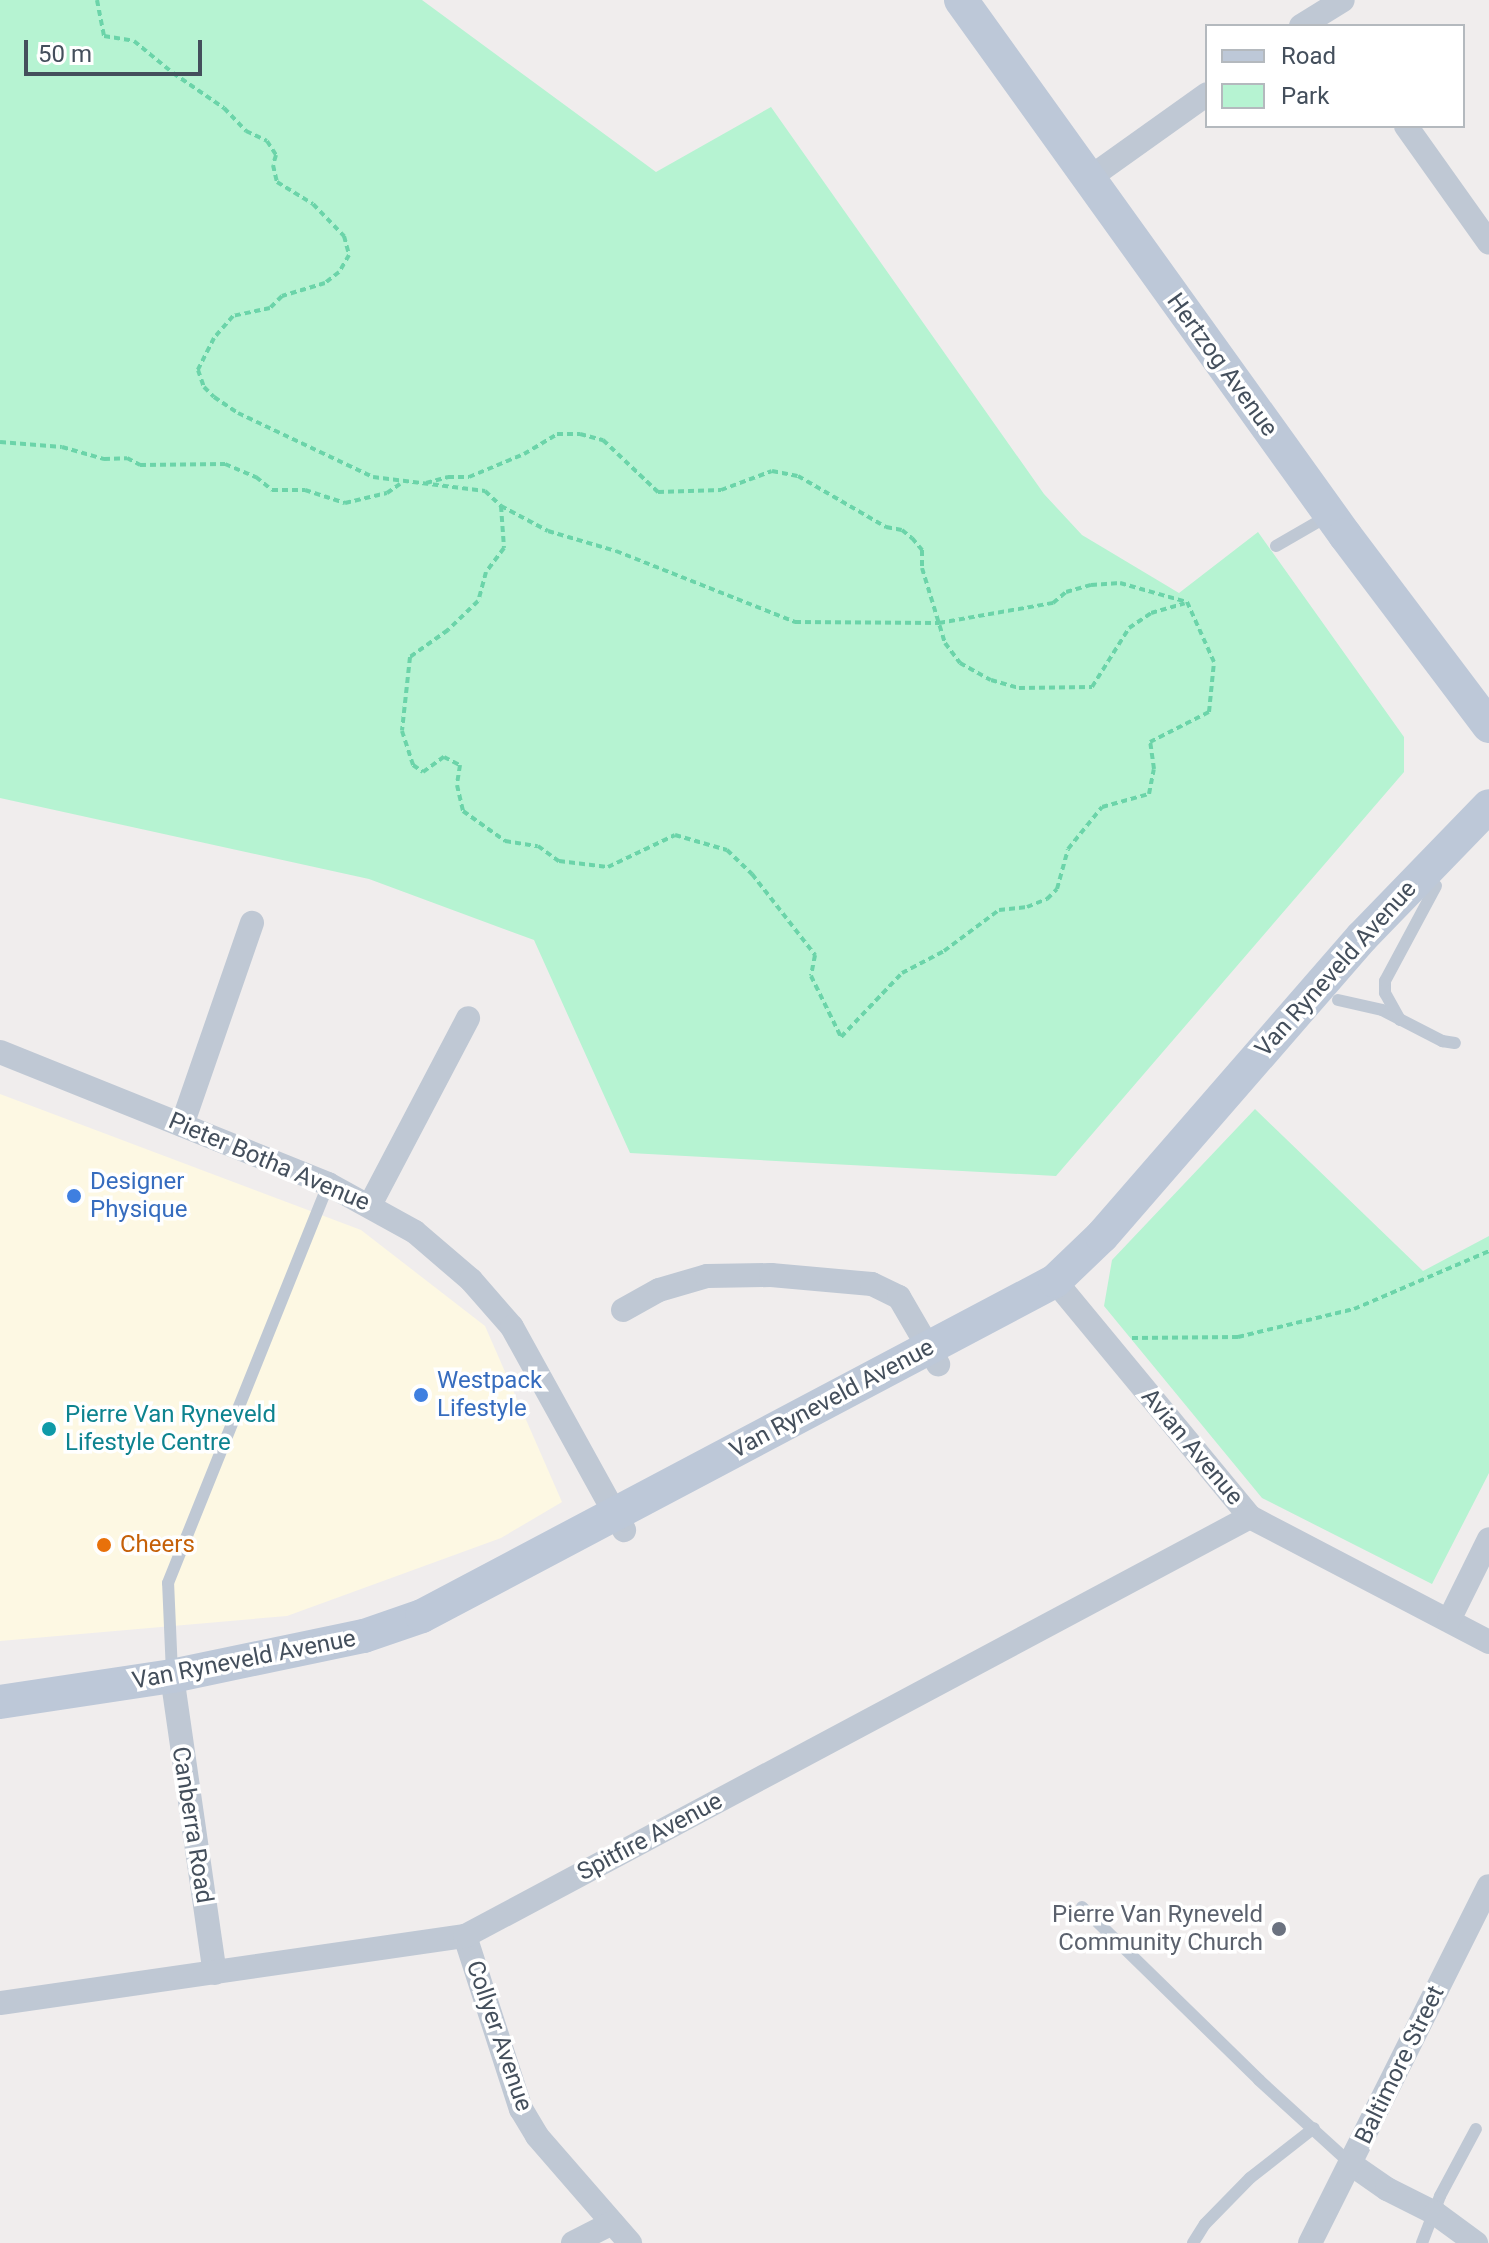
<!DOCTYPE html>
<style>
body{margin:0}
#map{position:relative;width:1489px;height:2243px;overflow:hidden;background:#f0eded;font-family:Roboto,sans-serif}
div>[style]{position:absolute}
.commercial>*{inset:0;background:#fdf8e3}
.green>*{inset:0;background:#b6f3d2}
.path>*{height:4px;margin-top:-2px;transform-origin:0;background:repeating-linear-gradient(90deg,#6bd4a9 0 6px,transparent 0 10px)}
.lane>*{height:12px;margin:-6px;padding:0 6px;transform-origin:6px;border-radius:6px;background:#bfc8d4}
.street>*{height:24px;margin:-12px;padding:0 12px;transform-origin:12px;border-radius:12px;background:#bfc8d4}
.secondary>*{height:34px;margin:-17px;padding:0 17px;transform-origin:17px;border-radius:17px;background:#bdc8d8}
.dots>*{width:22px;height:22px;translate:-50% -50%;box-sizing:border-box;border:4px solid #fff;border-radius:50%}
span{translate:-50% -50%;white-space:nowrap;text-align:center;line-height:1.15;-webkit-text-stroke:7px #fff;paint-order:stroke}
.street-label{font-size:24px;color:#444f5c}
.shop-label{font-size:24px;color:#366cbe}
.left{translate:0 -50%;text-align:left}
.culture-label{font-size:24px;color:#0d838f}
.food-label{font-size:24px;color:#c56008}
.worship-label{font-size:24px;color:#5b616d}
.right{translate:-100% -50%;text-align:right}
.legend{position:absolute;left:1205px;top:24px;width:260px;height:104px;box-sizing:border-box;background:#fff;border:2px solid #b4b9be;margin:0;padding:10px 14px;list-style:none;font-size:24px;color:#444f5c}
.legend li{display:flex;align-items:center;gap:16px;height:40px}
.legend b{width:40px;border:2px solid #b4b9be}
.scale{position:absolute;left:24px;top:40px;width:178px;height:36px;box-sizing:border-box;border:4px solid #444f5c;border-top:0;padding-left:10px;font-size:24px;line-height:28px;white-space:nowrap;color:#444f5c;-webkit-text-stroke:6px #fff;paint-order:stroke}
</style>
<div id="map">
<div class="commercial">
<div style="clip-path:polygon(0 1094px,361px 1230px,485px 1326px,562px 1502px,501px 1538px,287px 1616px,0 1641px)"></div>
</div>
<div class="green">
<div style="clip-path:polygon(0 0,422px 0,656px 172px,771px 107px,1044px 494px,1082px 535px,1179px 593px,1258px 532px,1404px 737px,1404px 772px,1056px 1176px,630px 1153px,534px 940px,369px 879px,0 798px)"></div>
<div style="clip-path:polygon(1255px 1109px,1423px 1271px,1489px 1236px,1489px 1473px,1432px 1584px,1262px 1498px,1104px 1306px,1112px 1260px)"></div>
</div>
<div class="path">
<div style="left:97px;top:0;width:37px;rotate:79deg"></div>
<div style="left:104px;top:36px;width:30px;rotate:9deg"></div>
<div style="left:134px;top:41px;width:50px;rotate:39.4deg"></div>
<div style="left:173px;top:73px;width:62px;rotate:34.5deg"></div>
<div style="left:224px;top:108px;width:32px;rotate:46deg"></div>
<div style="left:246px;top:131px;width:23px;rotate:25deg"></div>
<div style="left:267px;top:141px;width:17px;rotate:57deg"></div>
<div style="left:276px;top:155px;width:10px;rotate:107deg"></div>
<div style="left:273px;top:165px;width:17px;rotate:77deg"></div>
<div style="left:277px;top:182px;width:42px;rotate:31.4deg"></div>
<div style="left:313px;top:204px;width:45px;rotate:45.9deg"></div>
<div style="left:344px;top:236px;width:20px;rotate:75deg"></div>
<div style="left:349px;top:255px;width:20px;rotate:120deg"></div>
<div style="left:339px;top:272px;width:18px;rotate:142deg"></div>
<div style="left:325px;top:283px;width:45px;rotate:163.2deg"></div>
<div style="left:282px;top:296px;width:17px;rotate:135deg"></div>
<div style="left:270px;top:308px;width:38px;rotate:168deg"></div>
<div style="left:233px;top:316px;width:29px;rotate:131deg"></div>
<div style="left:214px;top:338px;width:36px;rotate:117deg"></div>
<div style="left:198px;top:370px;width:18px;rotate:71deg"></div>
<div style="left:204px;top:387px;width:14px;rotate:45deg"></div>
<div style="left:214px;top:397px;width:29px;rotate:34deg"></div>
<div style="left:238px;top:413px;width:149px;rotate:25.4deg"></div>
<div style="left:373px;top:477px;width:113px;rotate:7.1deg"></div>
<div style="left:485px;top:491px;width:22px;rotate:43deg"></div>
<div style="left:501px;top:506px;width:53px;rotate:28deg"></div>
<div style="left:548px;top:531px;width:71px;rotate:16.4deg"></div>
<div style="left:616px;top:551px;width:193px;rotate:21.6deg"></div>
<div style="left:795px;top:622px;width:144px;rotate:0.4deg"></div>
<div style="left:939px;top:623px;width:116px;rotate:-10deg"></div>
<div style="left:1053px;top:603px;width:17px;rotate:-40deg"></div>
<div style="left:1066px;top:592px;width:26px;rotate:-16deg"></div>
<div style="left:1091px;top:585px;width:29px;rotate:-4deg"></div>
<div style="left:1120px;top:583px;width:70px;rotate:15.8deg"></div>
<div style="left:0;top:442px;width:62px;rotate:4.6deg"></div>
<div style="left:62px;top:447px;width:44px;rotate:15.9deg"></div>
<div style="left:104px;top:459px;width:23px;rotate:-2deg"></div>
<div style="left:127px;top:458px;width:15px;rotate:28deg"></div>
<div style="left:140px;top:465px;width:85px;rotate:-0.7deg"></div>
<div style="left:225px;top:464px;width:34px;rotate:23deg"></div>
<div style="left:256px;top:477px;width:21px;rotate:39deg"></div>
<div style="left:272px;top:490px;width:33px"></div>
<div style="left:305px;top:490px;width:42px;rotate:18deg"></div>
<div style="left:345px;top:503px;width:43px;rotate:-13.4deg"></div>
<div style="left:387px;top:493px;width:16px;rotate:-35deg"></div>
<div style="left:426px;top:483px;width:23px;rotate:-15deg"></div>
<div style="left:448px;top:477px;width:21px"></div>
<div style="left:469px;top:477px;width:60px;rotate:-22.7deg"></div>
<div style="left:524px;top:454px;width:39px;rotate:-31deg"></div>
<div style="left:557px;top:434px;width:23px"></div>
<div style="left:580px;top:434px;width:24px;rotate:15deg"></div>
<div style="left:603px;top:440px;width:76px;rotate:43.4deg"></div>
<div style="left:658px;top:492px;width:63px;rotate:-1.8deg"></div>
<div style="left:721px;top:490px;width:54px;rotate:-20.4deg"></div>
<div style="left:772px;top:471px;width:26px;rotate:11deg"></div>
<div style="left:798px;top:476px;width:102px;rotate:30.1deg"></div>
<div style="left:886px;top:527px;width:16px;rotate:11deg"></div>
<div style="left:902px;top:530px;width:13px;rotate:39deg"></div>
<div style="left:912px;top:538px;width:16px;rotate:50deg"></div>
<div style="left:922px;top:550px;width:18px;rotate:90deg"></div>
<div style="left:922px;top:568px;width:78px;rotate:73deg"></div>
<div style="left:945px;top:643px;width:25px;rotate:53deg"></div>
<div style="left:960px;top:663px;width:35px;rotate:29deg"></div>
<div style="left:991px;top:680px;width:29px;rotate:16deg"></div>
<div style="left:1019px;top:688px;width:73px;rotate:-0.8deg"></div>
<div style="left:1092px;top:687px;width:70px;rotate:-57.9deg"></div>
<div style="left:1129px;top:628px;width:27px;rotate:-34deg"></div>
<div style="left:1151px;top:613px;width:35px;rotate:-16deg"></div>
<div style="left:501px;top:506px;width:42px;rotate:85.9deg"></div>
<div style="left:504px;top:548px;width:30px;rotate:127deg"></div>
<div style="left:486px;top:572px;width:30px;rotate:105deg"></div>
<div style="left:478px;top:601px;width:42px;rotate:136deg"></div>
<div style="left:448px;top:630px;width:47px;rotate:144.6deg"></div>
<div style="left:410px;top:657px;width:74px;rotate:96.2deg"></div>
<div style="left:402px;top:731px;width:36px;rotate:72deg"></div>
<div style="left:413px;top:765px;width:12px;rotate:35deg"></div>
<div style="left:423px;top:772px;width:26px;rotate:-36deg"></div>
<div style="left:444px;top:757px;width:18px;rotate:27deg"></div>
<div style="left:460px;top:765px;width:20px;rotate:99deg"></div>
<div style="left:457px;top:785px;width:27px;rotate:77deg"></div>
<div style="left:463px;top:811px;width:52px;rotate:35.5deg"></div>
<div style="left:505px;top:841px;width:33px;rotate:9deg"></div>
<div style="left:538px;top:846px;width:26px;rotate:36deg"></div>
<div style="left:559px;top:861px;width:49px;rotate:7deg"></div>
<div style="left:608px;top:867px;width:74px;rotate:-25.5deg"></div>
<div style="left:675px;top:835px;width:54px;rotate:16.1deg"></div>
<div style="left:727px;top:850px;width:35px;rotate:44deg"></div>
<div style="left:752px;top:874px;width:103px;rotate:52.1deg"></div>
<div style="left:815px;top:955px;width:21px;rotate:101deg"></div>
<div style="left:811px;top:976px;width:68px;rotate:63.8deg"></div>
<div style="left:841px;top:1037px;width:88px;rotate:-46.4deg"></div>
<div style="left:902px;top:973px;width:47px;rotate:-27.6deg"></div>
<div style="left:944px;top:951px;width:69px;rotate:-36.7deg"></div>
<div style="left:999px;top:910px;width:28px;rotate:-6deg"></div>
<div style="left:1027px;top:907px;width:22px;rotate:-22deg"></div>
<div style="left:1047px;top:899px;width:14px;rotate:-45deg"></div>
<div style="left:1057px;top:889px;width:41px;rotate:-74.6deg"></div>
<div style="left:1068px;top:849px;width:54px;rotate:-51deg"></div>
<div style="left:1102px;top:807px;width:49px;rotate:-15.5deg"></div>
<div style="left:1149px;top:794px;width:25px;rotate:-79deg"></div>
<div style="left:1154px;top:769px;width:27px;rotate:-98deg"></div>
<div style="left:1150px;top:742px;width:66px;rotate:-27deg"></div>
<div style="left:1209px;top:712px;width:50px;rotate:-84.3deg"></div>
<div style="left:1214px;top:662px;width:66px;rotate:-114.2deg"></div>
<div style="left:1132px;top:1338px;width:106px;rotate:-0.5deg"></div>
<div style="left:1238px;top:1337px;width:119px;rotate:-13.6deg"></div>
<div style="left:1354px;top:1309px;width:147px;rotate:-23.2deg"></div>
</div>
<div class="lane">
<div style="left:1276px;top:546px;width:60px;rotate:-30deg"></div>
<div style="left:1338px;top:1000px;width:45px;rotate:12.8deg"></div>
<div style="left:1382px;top:1010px;width:68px;rotate:27.3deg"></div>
<div style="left:1442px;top:1041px;width:13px;rotate:9deg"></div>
<div style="left:1400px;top:1020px;width:31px;rotate:-119deg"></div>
<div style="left:1385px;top:993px;width:12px;rotate:-90deg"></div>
<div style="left:1385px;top:981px;width:108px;rotate:-61.8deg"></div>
<div style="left:172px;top:1673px;width:90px;rotate:-92.5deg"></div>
<div style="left:168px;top:1583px;width:430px;rotate:-68.1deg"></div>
<div style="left:1082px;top:1907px;width:248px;rotate:44.3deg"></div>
<div style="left:1259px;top:2080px;width:125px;rotate:42.4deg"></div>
<div style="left:1193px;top:2243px;width:22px;rotate:-58deg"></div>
<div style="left:1205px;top:2224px;width:64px;rotate:-45.6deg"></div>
<div style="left:1250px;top:2178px;width:81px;rotate:-38deg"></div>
<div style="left:1422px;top:2243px;width:50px;rotate:-69deg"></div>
<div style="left:1440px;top:2196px;width:76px;rotate:-61.8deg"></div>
</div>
<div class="street">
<div style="left:1301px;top:26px;width:49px;rotate:-31.8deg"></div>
<div style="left:1406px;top:126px;width:143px;rotate:54.6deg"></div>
<div style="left:1088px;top:179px;width:146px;rotate:-35.5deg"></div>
<div style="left:0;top:1052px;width:354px;rotate:21.9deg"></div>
<div style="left:328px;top:1184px;width:99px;rotate:28.9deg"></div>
<div style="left:415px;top:1232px;width:74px;rotate:40.6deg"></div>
<div style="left:471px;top:1280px;width:62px;rotate:48.9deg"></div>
<div style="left:512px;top:1327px;width:232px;rotate:61.1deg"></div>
<div style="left:182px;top:1125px;width:214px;rotate:-70.9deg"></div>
<div style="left:370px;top:1205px;width:211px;rotate:-62.3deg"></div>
<div style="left:1055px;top:1281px;width:306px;rotate:50.4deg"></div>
<div style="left:1250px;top:1517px;width:270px;rotate:27.6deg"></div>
<div style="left:623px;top:1310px;width:41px;rotate:-29.1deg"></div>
<div style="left:659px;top:1290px;width:50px;rotate:-16.3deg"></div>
<div style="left:707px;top:1276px;width:64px;rotate:-0.9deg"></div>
<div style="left:771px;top:1275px;width:101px;rotate:5.1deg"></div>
<div style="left:872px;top:1284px;width:30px;rotate:26deg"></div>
<div style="left:899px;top:1297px;width:78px;rotate:59.8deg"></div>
<div style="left:1449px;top:1620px;width:90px;rotate:-63.7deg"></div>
<div style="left:172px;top:1676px;width:300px;rotate:81.8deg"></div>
<div style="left:465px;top:1936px;width:182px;rotate:72.1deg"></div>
<div style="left:521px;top:2109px;width:31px;rotate:59deg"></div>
<div style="left:537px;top:2136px;width:142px;rotate:49deg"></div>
<div style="left:0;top:2003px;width:470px;rotate:-8.2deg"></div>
<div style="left:465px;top:1936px;width:890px;rotate:-28.09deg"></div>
<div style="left:1351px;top:2164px;width:44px;rotate:34.8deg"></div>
<div style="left:1387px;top:2189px;width:54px;rotate:26.6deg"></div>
<div style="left:1435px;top:2213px;width:51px;rotate:36.2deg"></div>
<div style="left:573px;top:2243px;width:44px;rotate:-27.1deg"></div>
<div style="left:1310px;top:2243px;width:399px;rotate:-63.4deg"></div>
</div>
<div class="secondary">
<div style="left:961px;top:0;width:659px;rotate:54.33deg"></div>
<div style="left:1345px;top:535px;width:239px;rotate:53deg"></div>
<div style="left:0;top:1702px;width:174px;rotate:-8.6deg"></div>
<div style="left:172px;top:1676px;width:196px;rotate:-11.8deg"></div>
<div style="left:364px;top:1636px;width:61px;rotate:-19deg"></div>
<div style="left:422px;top:1616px;width:716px;rotate:-27.89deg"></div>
<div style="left:1055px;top:1281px;width:65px;rotate:-43.8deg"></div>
<div style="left:1102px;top:1236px;width:396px;rotate:-49deg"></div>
<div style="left:1362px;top:937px;width:182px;rotate:-45.9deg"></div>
</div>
<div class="dots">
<div style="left:74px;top:1196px;background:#3f7fe0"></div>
<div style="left:421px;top:1395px;background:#3f7fe0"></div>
<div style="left:49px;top:1429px;background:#0f9aa8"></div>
<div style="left:104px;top:1545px;background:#e8710a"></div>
<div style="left:1279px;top:1929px;background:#6b7280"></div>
</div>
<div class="street-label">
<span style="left:1222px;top:365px;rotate:54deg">Hertzog Avenue</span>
<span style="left:1336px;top:969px;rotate:-48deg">Van Ryneveld Avenue</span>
<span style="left:269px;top:1162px;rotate:23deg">Pieter Botha Avenue</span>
<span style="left:832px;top:1399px;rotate:-28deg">Van Ryneveld Avenue</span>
<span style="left:1192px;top:1447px;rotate:50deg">Avian Avenue</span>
<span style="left:244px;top:1660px;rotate:-11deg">Van Ryneveld Avenue</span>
<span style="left:192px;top:1825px;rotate:81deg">Canberra Road</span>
<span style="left:650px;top:1837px;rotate:-28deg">Spitfire Avenue</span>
<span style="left:499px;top:2036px;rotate:71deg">Collyer Avenue</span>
<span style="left:1400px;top:2065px;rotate:-64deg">Baltimore Street</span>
</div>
<div class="shop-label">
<span class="left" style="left:90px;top:1196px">Designer<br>Physique</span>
<span class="left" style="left:437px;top:1395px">Westpack<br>Lifestyle</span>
</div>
<div class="culture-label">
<span class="left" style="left:65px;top:1429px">Pierre Van Ryneveld<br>Lifestyle Centre</span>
</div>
<div class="food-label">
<span class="left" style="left:120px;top:1545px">Cheers</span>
</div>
<div class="worship-label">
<span class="right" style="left:1263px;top:1929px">Pierre Van Ryneveld<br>Community Church</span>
</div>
<ul class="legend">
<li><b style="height:10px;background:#bdc8d8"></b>Road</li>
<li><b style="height:22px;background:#b6f3d2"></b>Park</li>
</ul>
<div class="scale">50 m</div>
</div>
